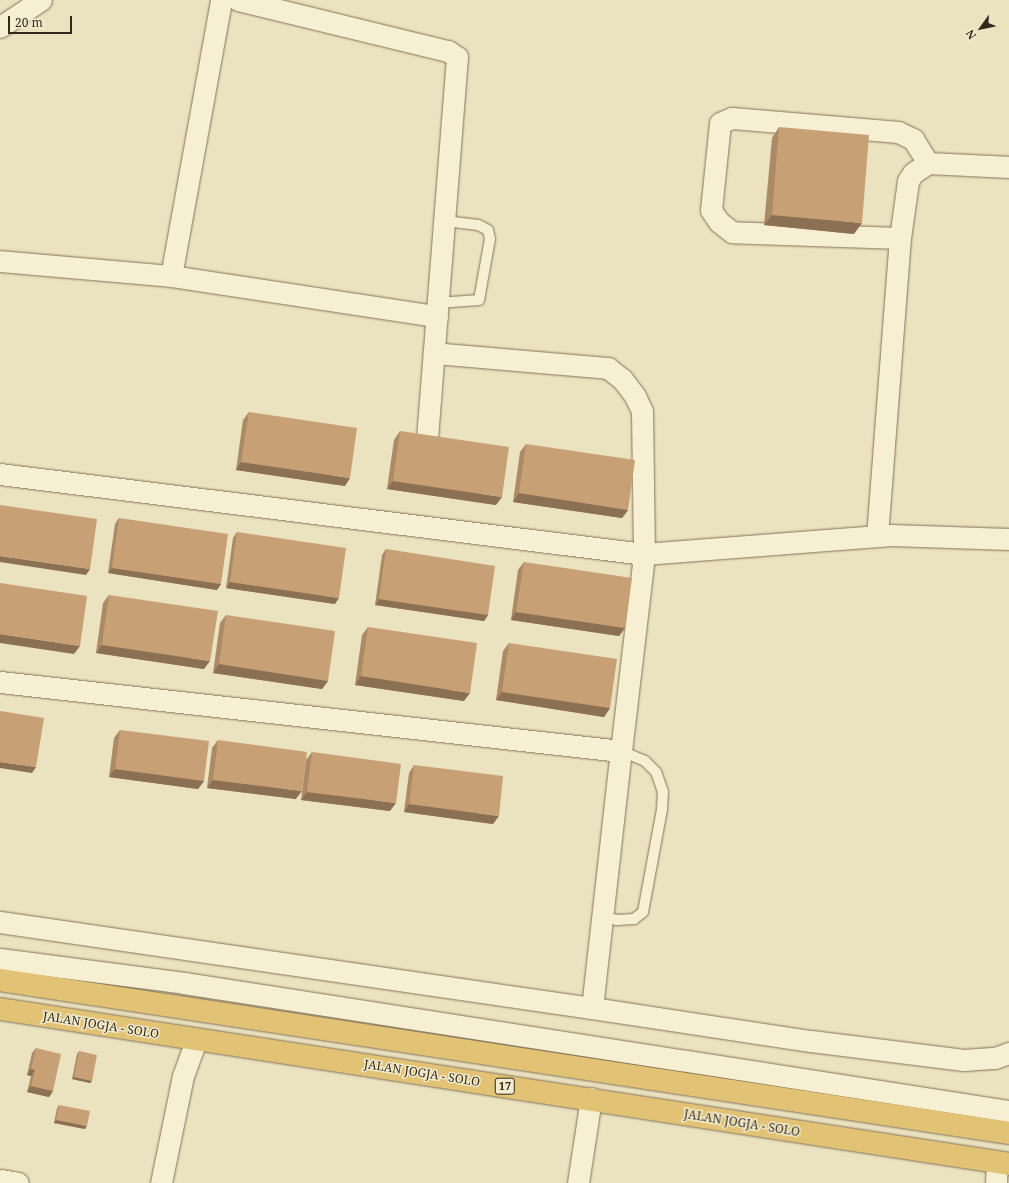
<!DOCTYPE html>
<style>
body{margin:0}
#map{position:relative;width:1009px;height:1183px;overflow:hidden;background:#ebe2bf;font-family:"Noto Serif",serif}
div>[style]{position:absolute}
.roads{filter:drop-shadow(0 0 1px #827358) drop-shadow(0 0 1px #827358)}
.service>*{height:10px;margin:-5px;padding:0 5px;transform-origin:5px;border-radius:5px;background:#f6efd1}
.minor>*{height:21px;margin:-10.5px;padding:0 10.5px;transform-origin:10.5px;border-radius:10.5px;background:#f6efd1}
.trunk>*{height:22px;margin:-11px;padding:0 11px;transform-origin:11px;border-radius:11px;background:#e2c274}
.wall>*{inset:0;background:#ab8a65}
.shaded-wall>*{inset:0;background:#8b7053}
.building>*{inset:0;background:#c7a076}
span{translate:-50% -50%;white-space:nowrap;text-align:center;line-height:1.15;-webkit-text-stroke:3px #f3ecce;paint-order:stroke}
.shield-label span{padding:1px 3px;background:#f3ecce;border:1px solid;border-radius:3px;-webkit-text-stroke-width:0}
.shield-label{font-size:11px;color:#32291c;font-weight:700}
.street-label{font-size:12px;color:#32291c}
.north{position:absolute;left:961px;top:8px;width:40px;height:40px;-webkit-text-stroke:3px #f3ecce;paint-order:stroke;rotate:237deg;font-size:11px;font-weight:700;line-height:16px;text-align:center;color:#32291c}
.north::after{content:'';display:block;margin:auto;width:14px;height:18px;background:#32291c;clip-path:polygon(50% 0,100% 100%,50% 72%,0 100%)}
.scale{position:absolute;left:8px;top:16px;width:64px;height:18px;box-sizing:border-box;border:2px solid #32291c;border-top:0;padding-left:5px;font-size:12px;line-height:14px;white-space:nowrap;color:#32291c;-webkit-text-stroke:3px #f3ecce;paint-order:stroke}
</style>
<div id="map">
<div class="roads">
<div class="service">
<div style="left:438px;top:303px;width:41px;rotate:-4.2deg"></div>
<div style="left:479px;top:300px;width:62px;rotate:-79.8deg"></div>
<div style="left:490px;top:239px;width:9px;rotate:-103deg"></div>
<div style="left:488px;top:230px;width:11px;rotate:-153deg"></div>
<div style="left:478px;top:225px;width:33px;rotate:-173deg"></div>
<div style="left:602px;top:916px;width:16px;rotate:15deg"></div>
<div style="left:617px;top:920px;width:17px;rotate:-3deg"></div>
<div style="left:634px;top:919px;width:11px;rotate:-38deg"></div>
<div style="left:643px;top:912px;width:105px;rotate:-79.5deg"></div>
<div style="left:662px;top:809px;width:17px;rotate:-87deg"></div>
<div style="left:663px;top:792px;width:21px;rotate:-109deg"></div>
<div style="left:656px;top:772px;width:16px;rotate:-135deg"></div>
<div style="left:645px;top:761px;width:26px;rotate:-157deg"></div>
</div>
<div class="minor">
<div style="left:238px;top:0;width:216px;rotate:13.7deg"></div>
<div style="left:448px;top:51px;width:11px;rotate:34deg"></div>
<div style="left:457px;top:57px;width:381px;rotate:94.5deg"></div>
<div style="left:0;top:27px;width:49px;rotate:-33.4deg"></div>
<div style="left:900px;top:238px;width:168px;rotate:-178deg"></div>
<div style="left:732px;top:232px;width:16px;rotate:-142deg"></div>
<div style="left:719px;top:222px;width:14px;rotate:-124deg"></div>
<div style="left:711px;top:210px;width:87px;rotate:-84.1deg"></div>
<div style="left:720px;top:123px;width:13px;rotate:-23deg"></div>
<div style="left:732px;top:118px;width:167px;rotate:4.8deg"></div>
<div style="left:898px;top:132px;width:17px;rotate:25deg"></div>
<div style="left:913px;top:139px;width:28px;rotate:58deg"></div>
<div style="left:0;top:261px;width:172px;rotate:5deg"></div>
<div style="left:171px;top:276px;width:269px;rotate:8.6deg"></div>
<div style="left:171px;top:276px;width:280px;rotate:-79.7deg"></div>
<div style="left:0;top:474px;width:649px;rotate:7.08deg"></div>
<div style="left:644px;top:554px;width:143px;rotate:-90.8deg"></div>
<div style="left:642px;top:411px;width:17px;rotate:-115deg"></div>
<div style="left:635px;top:396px;width:21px;rotate:-127deg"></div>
<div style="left:622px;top:379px;width:18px;rotate:-142deg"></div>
<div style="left:608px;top:368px;width:175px;rotate:-175.1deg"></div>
<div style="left:877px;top:536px;width:299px;rotate:-85.6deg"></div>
<div style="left:900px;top:238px;width:58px;rotate:-82deg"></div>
<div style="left:908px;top:181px;width:9px;rotate:-58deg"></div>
<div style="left:913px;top:173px;width:18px;rotate:-34deg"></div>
<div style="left:928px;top:163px;width:81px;rotate:2.8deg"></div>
<div style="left:0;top:682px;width:625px;rotate:6.34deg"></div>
<div style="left:621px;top:751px;width:198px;rotate:-83.3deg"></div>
<div style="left:644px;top:554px;width:248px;rotate:-4.4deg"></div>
<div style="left:891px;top:535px;width:118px;rotate:1.9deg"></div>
<div style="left:0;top:922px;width:598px;rotate:8.27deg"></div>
<div style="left:592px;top:1008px;width:259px;rotate:-83.6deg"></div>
<div style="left:0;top:959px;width:186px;rotate:7.4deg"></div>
<div style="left:184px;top:983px;width:835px;rotate:8.82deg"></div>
<div style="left:592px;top:1008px;width:221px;rotate:8.6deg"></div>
<div style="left:811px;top:1041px;width:154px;rotate:7.1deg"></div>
<div style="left:964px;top:1060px;width:31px;rotate:-4deg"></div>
<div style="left:995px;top:1058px;width:15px;rotate:-20deg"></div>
<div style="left:0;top:1180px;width:18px;rotate:9deg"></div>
<div style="left:161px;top:1183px;width:109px;rotate:-78.4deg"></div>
<div style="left:183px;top:1076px;width:38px;rotate:-70deg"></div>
<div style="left:578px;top:1183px;width:86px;rotate:-81.3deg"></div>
<div style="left:996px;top:1183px;width:20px;rotate:-87deg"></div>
</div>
<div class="trunk">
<div style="left:0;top:980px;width:1021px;rotate:8.62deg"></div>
<div style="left:0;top:1009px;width:1021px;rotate:8.73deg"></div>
</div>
</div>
<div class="wall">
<div style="clip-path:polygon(779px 127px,854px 234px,764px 225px,772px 138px)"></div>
<div style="clip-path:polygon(249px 412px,345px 486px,236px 470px,243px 420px)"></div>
<div style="clip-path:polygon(400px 431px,496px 505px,387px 489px,394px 440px)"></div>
<div style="clip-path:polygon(526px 444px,628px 510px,622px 518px,513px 502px,520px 452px)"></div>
<div style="clip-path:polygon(119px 518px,221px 584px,217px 590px,108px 573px,115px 524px)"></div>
<div style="clip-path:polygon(237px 532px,335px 604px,226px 588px,233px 538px)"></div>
<div style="clip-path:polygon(386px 549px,488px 615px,484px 621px,375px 605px,382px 555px)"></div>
<div style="clip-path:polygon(524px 562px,625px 628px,619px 636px,511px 620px,518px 570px)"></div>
<div style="clip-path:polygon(109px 595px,204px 669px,96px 653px,103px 603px)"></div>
<div style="clip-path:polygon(226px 615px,328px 681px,322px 689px,213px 673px,220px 623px)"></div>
<div style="clip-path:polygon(368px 627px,464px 701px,355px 685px,362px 635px)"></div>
<div style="clip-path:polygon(509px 643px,610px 708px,604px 717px,496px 700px,503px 651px)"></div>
<div style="clip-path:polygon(120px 730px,204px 781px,198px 789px,109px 777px,114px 738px)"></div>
<div style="clip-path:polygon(218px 740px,296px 799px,207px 788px,212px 748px)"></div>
<div style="clip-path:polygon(312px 752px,390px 811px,301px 800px,306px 760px)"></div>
<div style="clip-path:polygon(414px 765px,493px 824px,404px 812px,409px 773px)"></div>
<div style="clip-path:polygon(36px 1048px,53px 1091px,49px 1097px,27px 1092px,31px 1076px,27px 1075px,32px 1053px)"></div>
<div style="clip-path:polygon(79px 1051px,92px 1081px,90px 1083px,72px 1079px,77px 1054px)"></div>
<div style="clip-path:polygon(59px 1105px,85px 1129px,54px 1123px,57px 1108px)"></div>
</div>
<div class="shaded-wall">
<div style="clip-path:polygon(772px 215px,862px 223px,854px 234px,764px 225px)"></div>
<div style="clip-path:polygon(241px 462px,350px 478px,345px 486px,236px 470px)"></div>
<div style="clip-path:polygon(393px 481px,502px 497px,496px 505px,387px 489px)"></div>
<div style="clip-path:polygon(519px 493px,628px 510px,622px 518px,513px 502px)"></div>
<div style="clip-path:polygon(0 556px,90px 569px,86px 575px,0 562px)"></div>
<div style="clip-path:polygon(112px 568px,221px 584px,217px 590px,108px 573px)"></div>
<div style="clip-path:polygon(230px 582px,339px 598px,335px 604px,226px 588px)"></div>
<div style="clip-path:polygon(379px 599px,488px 615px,484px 621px,375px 605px)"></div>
<div style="clip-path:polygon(516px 612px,625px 628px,619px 636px,511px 620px)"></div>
<div style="clip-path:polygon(0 634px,80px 646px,74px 654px,0 643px)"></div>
<div style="clip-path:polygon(102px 645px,210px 661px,204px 669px,96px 653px)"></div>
<div style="clip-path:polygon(219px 664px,328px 681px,322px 689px,213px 673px)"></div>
<div style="clip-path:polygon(361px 676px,470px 693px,464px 701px,355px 685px)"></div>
<div style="clip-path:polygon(502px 692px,610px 708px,604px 717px,496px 700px)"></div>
<div style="clip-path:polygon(0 762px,36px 767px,32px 773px,0 768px)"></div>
<div style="clip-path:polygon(115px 769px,204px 781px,198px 789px,109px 777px)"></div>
<div style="clip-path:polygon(213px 780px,302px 791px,296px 799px,207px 788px)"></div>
<div style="clip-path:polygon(307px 792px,396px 803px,390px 811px,301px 800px)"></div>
<div style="clip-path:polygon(409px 804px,499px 816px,493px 824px,404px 812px)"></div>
<div style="clip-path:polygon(31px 1069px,35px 1070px,31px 1076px,27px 1075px)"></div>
<div style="clip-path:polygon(74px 1077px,92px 1081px,90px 1083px,72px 1079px)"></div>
<div style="clip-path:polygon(31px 1086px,53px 1091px,49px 1097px,27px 1092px)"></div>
<div style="clip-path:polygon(56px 1120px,87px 1126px,85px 1129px,54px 1123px)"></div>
</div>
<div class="building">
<div style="clip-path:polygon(779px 127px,869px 135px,862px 223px,772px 215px)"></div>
<div style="clip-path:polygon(249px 412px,357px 428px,350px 478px,241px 462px)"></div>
<div style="clip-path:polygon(400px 431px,509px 447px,502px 497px,393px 481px)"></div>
<div style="clip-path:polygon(526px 444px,635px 460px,628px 510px,519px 493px)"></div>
<div style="clip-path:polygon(0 505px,97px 519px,90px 569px,0 556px)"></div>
<div style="clip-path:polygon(119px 518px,228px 534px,221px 584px,112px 568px)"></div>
<div style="clip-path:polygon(237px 532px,346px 548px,339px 598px,230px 582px)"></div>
<div style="clip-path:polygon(386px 549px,495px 566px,488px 615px,379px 599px)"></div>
<div style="clip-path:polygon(524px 562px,632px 578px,625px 628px,516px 612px)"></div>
<div style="clip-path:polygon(0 583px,87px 596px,80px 646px,0 634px)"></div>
<div style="clip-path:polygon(109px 595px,218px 611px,210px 661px,102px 645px)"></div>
<div style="clip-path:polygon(226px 615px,335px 631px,328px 681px,219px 664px)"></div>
<div style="clip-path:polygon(368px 627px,477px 643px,470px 693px,361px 676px)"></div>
<div style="clip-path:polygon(509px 643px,617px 659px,610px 708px,502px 692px)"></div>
<div style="clip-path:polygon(0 711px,44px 718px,36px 767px,0 762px)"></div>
<div style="clip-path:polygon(120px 730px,209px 741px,204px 781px,115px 769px)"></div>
<div style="clip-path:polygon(218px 740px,307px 752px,302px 791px,213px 780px)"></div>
<div style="clip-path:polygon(312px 752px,401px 764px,396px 803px,307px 792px)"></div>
<div style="clip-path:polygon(414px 765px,503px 776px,499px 816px,409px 804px)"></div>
<div style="clip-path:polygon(36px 1048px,61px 1054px,53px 1091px,31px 1086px,35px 1070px,31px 1069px)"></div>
<div style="clip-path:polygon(79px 1051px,97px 1055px,92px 1081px,74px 1077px)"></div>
<div style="clip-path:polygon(59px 1105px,90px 1111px,87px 1126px,56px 1120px)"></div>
</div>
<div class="shield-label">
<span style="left:505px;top:1086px">17</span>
</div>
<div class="street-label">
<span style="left:101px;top:1025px;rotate:9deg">JALAN JOGJA - SOLO</span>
<span style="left:422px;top:1073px;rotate:9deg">JALAN JOGJA - SOLO</span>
<span style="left:742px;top:1123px;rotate:9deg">JALAN JOGJA - SOLO</span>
</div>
<div class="north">N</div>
<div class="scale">20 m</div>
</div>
